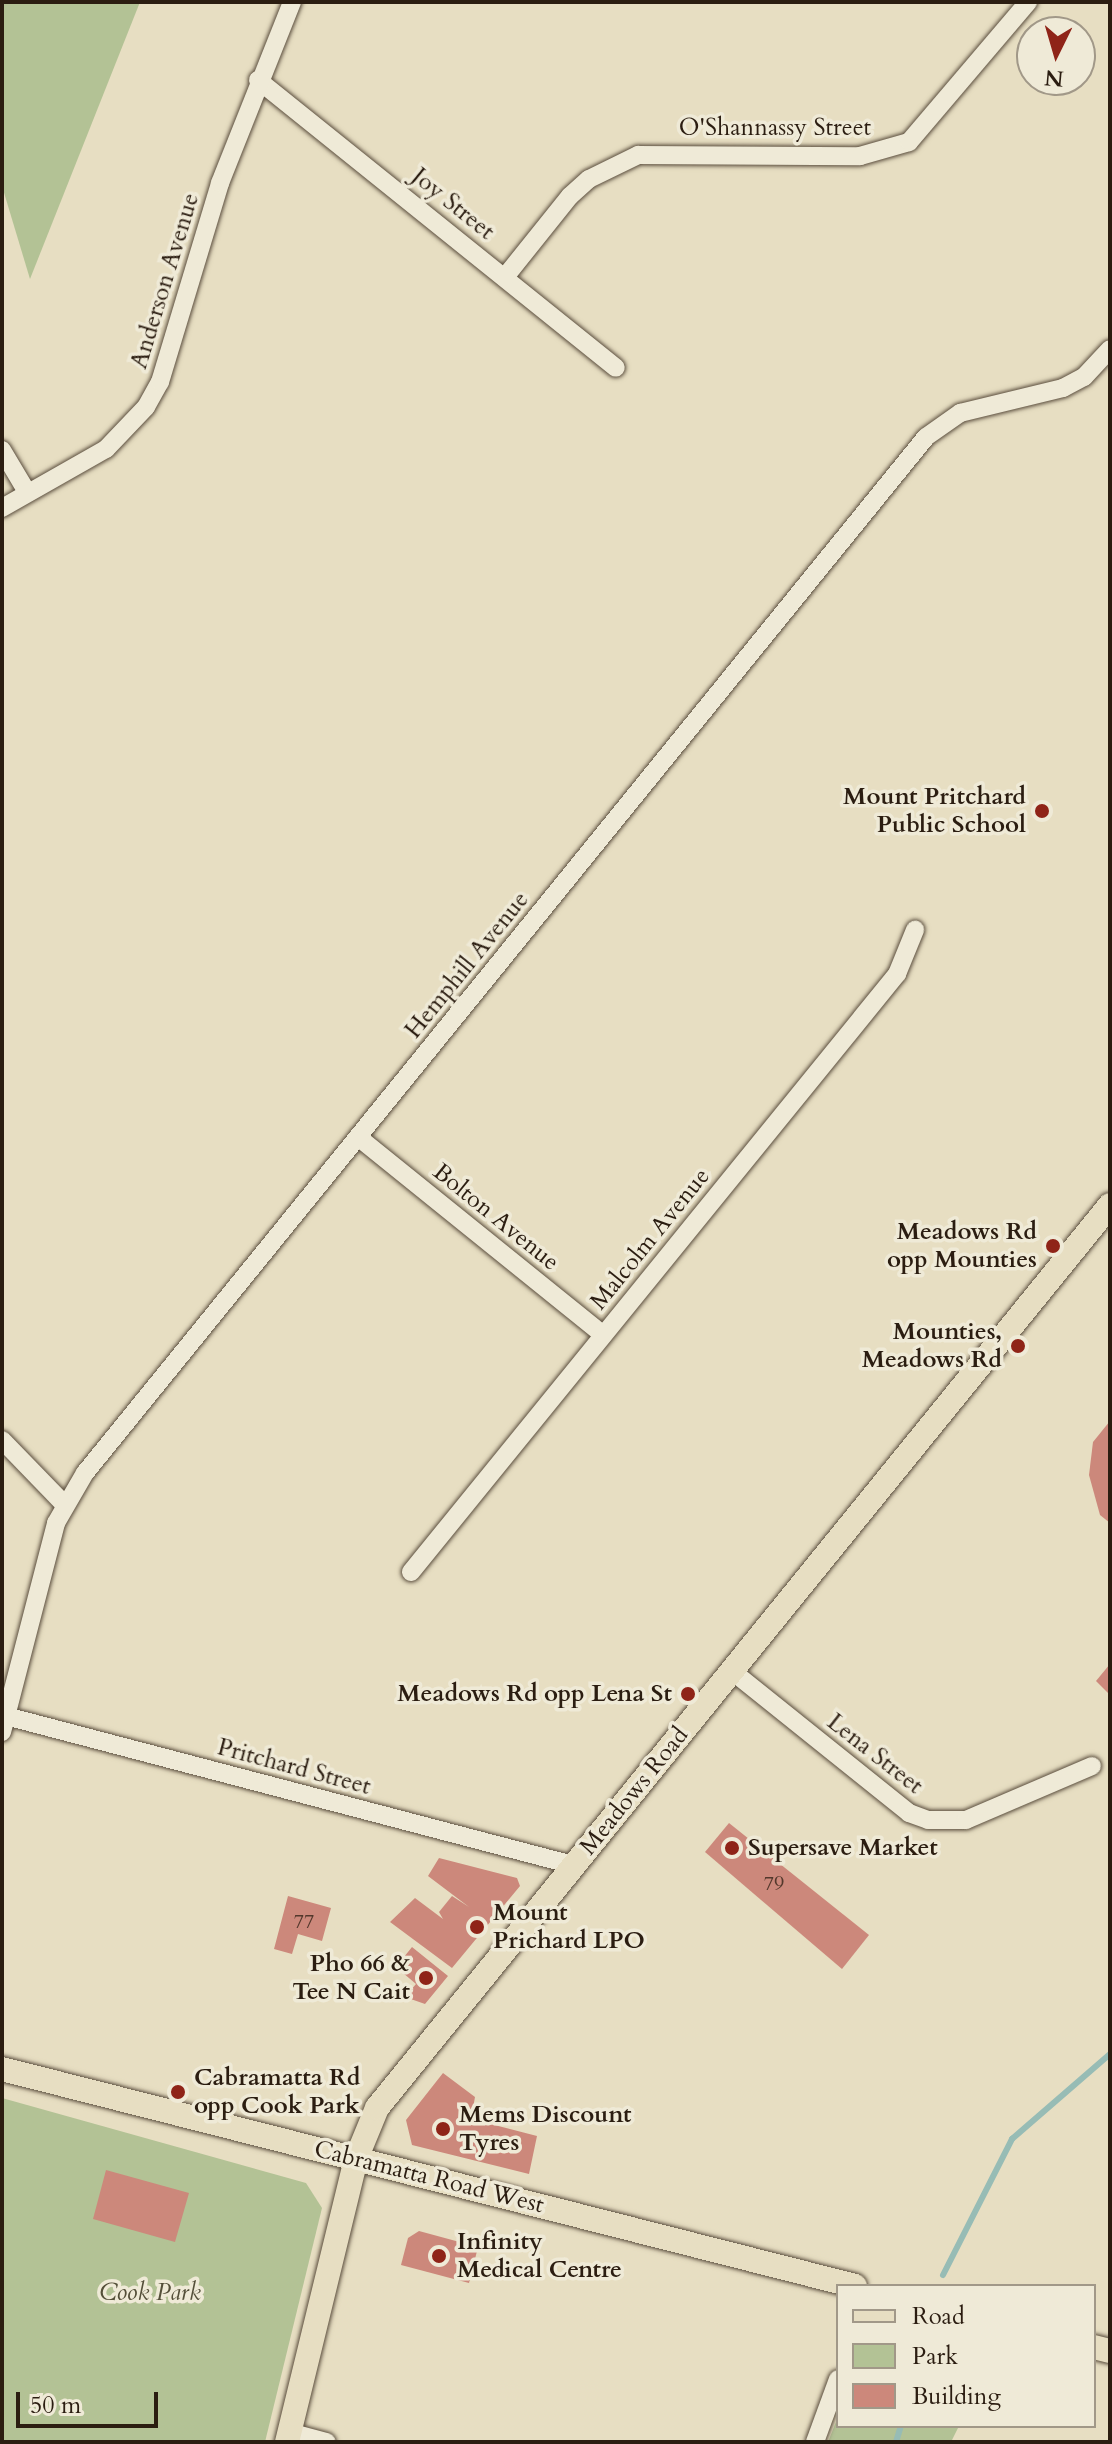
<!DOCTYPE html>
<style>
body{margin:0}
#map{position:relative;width:1112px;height:2444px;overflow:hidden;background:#e7dec2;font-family:Cardo,serif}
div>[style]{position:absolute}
.green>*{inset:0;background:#b3c295}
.stream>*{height:6px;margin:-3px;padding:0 3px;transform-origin:3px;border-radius:3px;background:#97bcb5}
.building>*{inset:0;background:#cc887b}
.roads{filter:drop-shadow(0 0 2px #5a4d3d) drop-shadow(0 0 2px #5a4d3d)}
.minor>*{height:18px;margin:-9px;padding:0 9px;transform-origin:9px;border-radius:9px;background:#efead7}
.major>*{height:24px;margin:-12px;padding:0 12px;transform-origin:12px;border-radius:12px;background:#e7dec2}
.dots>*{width:22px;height:22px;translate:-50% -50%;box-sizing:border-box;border:4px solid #efead7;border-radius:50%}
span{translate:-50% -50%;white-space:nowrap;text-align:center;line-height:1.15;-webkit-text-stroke:7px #efead7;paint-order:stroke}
.number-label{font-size:20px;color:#53382c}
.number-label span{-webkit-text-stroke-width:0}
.street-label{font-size:24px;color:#2b1d11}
.poi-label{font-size:24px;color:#2b1d11;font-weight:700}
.right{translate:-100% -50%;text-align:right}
.left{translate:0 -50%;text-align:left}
.park-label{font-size:24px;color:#544f39;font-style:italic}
.frame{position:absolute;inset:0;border:4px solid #2b1d11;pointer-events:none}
.legend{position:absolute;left:836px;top:2284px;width:260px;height:144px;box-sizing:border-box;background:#efead7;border:2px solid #a19888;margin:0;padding:10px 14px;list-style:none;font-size:24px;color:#2b1d11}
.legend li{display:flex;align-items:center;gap:16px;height:40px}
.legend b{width:40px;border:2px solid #a19888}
.north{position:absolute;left:1016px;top:16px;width:80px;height:80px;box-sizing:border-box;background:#efead7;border:2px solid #a19888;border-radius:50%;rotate:185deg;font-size:22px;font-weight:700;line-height:32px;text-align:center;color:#2b1d11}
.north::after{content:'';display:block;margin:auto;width:28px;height:36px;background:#8f2418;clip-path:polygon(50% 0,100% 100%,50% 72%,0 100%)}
.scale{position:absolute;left:16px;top:2392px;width:142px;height:36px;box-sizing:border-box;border:4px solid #2b1d11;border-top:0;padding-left:10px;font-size:24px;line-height:28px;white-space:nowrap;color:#2b1d11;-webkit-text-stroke:6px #efead7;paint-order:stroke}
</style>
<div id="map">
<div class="green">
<div style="clip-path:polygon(2px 2px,140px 2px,30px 279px,2px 186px)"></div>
<div style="clip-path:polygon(2px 2098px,306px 2183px,322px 2208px,265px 2442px,2px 2442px)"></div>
<div style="clip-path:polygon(838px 2417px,838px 2426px,959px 2426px,951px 2442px,828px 2442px)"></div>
</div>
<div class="stream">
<div style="left:943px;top:2275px;width:153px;rotate:-63.1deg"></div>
<div style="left:1012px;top:2139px;width:130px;rotate:-40.9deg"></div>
<div style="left:896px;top:2442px;width:17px;rotate:-73deg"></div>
</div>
<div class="building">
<div style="clip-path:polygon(1110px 1421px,1110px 1523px,1100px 1515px,1089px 1475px,1093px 1442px)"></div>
<div style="clip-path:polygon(1110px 1664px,1110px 1695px,1096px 1681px)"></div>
<div style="clip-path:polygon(729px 1823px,869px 1935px,842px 1969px,705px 1852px)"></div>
<div style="clip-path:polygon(439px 1858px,517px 1878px,520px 1886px,452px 1968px,390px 1922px,415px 1898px,443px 1919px,439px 1912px,452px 1896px,469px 1907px,428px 1876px)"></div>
<div style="clip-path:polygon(288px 1896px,331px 1908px,322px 1941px,298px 1934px,292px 1954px,274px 1949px)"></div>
<div style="clip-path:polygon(412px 1947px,448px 1976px,425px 2004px,405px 1997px,416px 1984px,396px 1967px)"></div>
<div style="clip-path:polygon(443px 2073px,475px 2097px,471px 2119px,537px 2136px,529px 2174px,412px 2145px,406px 2120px)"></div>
<div style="clip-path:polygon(106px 2170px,189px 2193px,175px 2242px,93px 2219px)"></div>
<div style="clip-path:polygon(419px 2231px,478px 2247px,469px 2283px,401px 2265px,408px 2238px)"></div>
</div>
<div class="roads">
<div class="minor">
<div style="left:258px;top:80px;width:459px;rotate:38.8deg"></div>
<div style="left:505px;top:277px;width:104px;rotate:-51.3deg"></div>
<div style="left:570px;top:196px;width:25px;rotate:-42deg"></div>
<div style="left:589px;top:179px;width:55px;rotate:-26.1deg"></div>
<div style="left:638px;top:155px;width:222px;rotate:0.3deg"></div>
<div style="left:860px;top:156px;width:51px;rotate:-15.9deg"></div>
<div style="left:909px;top:142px;width:184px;rotate:-49.6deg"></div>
<div style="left:2px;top:450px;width:49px;rotate:59.2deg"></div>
<div style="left:2px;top:508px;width:120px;rotate:-29.6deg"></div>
<div style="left:106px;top:449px;width:58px;rotate:-46.4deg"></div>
<div style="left:146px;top:407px;width:29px;rotate:-61deg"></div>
<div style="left:160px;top:382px;width:208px;rotate:-73.2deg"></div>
<div style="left:220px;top:183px;width:195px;rotate:-68.3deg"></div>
<div style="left:358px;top:1137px;width:315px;rotate:38.9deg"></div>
<div style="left:2px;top:1440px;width:89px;rotate:45.9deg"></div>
<div style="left:411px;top:1572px;width:771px;rotate:-50.9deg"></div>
<div style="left:897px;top:974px;width:48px;rotate:-67.8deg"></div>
<div style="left:732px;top:1671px;width:227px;rotate:38.7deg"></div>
<div style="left:909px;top:1813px;width:20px;rotate:20deg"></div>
<div style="left:928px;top:1820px;width:38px"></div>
<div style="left:966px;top:1820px;width:137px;rotate:-23.2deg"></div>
<div style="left:2px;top:1715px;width:590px;rotate:14.72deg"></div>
<div style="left:2px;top:1732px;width:216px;rotate:-75.5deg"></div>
<div style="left:56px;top:1523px;width:58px;rotate:-59.9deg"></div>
<div style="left:85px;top:1473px;width:1334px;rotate:-50.93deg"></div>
<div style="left:926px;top:437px;width:42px;rotate:-35.2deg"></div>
<div style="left:960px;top:413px;width:106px;rotate:-13.6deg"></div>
<div style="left:1063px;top:388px;width:24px;rotate:-28deg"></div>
<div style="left:1084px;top:377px;width:38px;rotate:-47deg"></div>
<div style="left:289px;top:2432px;width:39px;rotate:15deg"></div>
<div style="left:815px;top:2442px;width:67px;rotate:-69.9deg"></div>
</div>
<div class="major">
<div style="left:2px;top:2069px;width:880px;rotate:14.27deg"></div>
<div style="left:1094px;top:2347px;width:16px;rotate:14deg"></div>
<div style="left:287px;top:2442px;width:291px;rotate:-76.3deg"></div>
<div style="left:356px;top:2159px;width:55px;rotate:-67.6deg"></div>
<div style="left:377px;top:2108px;width:1163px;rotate:-50.93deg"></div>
</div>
</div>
<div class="dots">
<div style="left:1042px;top:811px;background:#8f2418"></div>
<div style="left:1053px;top:1246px;background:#8f2418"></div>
<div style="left:1018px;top:1346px;background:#8f2418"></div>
<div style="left:688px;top:1694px;background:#8f2418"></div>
<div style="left:732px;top:1848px;background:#8f2418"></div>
<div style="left:477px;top:1927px;background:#8f2418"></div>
<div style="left:426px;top:1978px;background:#8f2418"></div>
<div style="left:178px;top:2092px;background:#8f2418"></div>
<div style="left:443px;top:2129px;background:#8f2418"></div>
<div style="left:439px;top:2256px;background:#8f2418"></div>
</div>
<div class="number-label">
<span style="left:774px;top:1883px">79</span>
<span style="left:304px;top:1921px">77</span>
</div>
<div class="street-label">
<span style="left:775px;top:128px">O'Shannassy Street</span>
<span style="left:453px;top:204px;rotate:39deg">Joy Street</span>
<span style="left:165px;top:281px;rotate:-73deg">Anderson Avenue</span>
<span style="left:467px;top:965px;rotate:-51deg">Hemphill Avenue</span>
<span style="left:496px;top:1217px;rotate:39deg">Bolton Avenue</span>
<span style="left:650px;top:1239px;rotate:-51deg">Malcolm Avenue</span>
<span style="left:875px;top:1754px;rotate:38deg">Lena Street</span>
<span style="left:294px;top:1767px;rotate:15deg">Pritchard Street</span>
<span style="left:634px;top:1791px;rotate:-51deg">Meadows Road</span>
<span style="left:429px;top:2177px;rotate:14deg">Cabramatta Road West</span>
</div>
<div class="poi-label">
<span class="right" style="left:1026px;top:811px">Mount Pritchard<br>Public School</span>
<span class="right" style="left:1037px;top:1246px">Meadows Rd<br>opp Mounties</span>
<span class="right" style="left:1002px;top:1346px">Mounties,<br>Meadows Rd</span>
<span class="right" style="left:672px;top:1694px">Meadows Rd opp Lena St</span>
<span class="left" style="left:748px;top:1848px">Supersave Market</span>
<span class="left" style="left:493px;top:1927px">Mount<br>Prichard LPO</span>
<span class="right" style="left:410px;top:1978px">Pho 66 &amp;<br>Tee N Cait</span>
<span class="left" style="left:194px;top:2092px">Cabramatta Rd<br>opp Cook Park</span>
<span class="left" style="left:459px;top:2129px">Mems Discount<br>Tyres</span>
<span class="left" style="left:457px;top:2256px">Infinity<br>Medical Centre</span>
</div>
<div class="park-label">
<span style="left:150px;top:2293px">Cook Park</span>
</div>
<div class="frame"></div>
<ul class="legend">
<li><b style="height:10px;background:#e7dec2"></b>Road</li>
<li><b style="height:22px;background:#b3c295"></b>Park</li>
<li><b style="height:22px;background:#cc887b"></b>Building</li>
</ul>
<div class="north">N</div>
<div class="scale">50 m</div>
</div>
